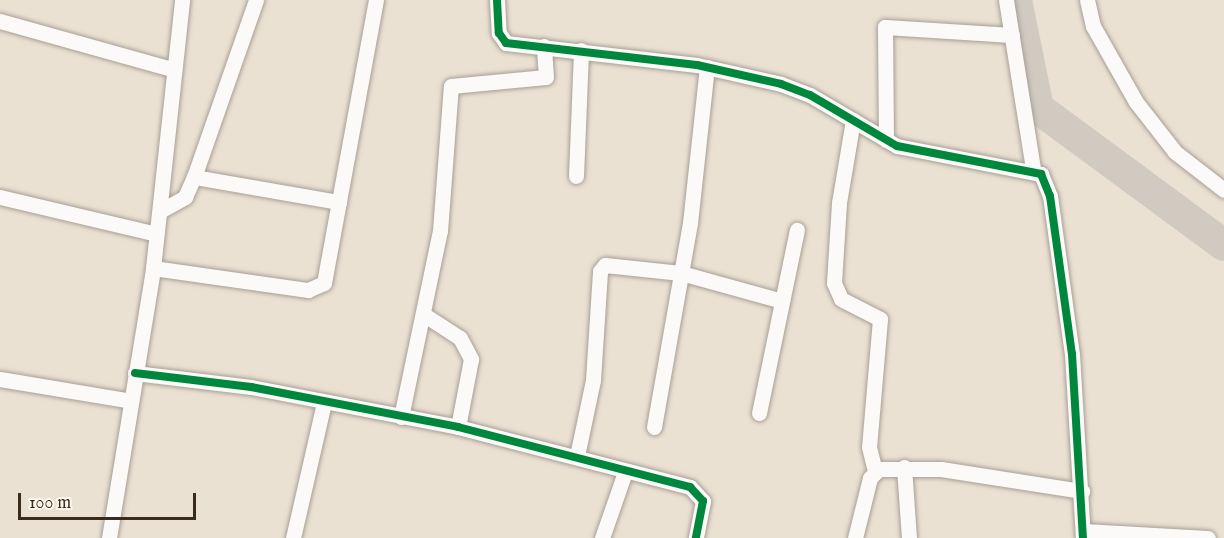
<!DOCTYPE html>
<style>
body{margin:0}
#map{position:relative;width:1224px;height:538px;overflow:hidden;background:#ebe1d3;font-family:"IM FELL English",serif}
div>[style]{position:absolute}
.taxiway>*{height:32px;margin:-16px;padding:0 16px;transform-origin:16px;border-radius:16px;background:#d0cac1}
.roads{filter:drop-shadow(0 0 2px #a8a096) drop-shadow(0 0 2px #a8a096)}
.minor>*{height:15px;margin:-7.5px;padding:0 7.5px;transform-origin:7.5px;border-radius:7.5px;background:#fcfaf8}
.cycleway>*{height:8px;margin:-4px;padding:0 4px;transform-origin:4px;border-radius:4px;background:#00873e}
span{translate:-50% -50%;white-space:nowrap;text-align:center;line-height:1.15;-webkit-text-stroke:4.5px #fbf7ec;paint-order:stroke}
.scale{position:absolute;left:18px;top:493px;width:178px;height:27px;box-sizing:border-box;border:3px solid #3b2a1e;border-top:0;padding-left:8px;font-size:18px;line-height:21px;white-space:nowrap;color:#3b2a1e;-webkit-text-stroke:4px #fbf7ec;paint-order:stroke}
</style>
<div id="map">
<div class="taxiway">
<div style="left:1016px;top:0;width:110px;rotate:78.5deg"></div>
<div style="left:1038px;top:108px;width:231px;rotate:36.4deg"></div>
</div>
<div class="roads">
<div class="minor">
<div style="left:497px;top:0;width:33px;rotate:87deg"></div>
<div style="left:499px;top:33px;width:12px;rotate:55deg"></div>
<div style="left:506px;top:43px;width:192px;rotate:6.6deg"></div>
<div style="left:697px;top:65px;width:86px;rotate:12.7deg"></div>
<div style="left:781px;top:84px;width:31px;rotate:21deg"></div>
<div style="left:810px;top:95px;width:101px;rotate:30.4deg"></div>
<div style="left:897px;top:146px;width:147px;rotate:11deg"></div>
<div style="left:1041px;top:174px;width:24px;rotate:68deg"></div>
<div style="left:1050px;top:196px;width:160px;rotate:82.1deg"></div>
<div style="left:1072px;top:354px;width:184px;rotate:86.6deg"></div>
<div style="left:1006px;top:0;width:171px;rotate:80.9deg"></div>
<div style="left:1087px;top:0;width:27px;rotate:77deg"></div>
<div style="left:1093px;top:26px;width:87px;rotate:60.5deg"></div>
<div style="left:1136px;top:102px;width:63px;rotate:52deg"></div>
<div style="left:1175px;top:152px;width:62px;rotate:37.8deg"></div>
<div style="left:0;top:21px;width:179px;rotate:15.6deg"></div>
<div style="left:853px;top:120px;width:84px;rotate:99.6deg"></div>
<div style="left:839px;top:203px;width:80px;rotate:93.6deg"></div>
<div style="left:834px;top:283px;width:17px;rotate:66deg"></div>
<div style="left:841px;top:299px;width:44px;rotate:27.1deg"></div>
<div style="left:880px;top:319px;width:128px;rotate:94.9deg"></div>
<div style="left:869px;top:447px;width:25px;rotate:76deg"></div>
<div style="left:886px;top:140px;width:113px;rotate:-90.5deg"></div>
<div style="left:885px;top:27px;width:127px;rotate:3.6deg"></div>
<div style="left:576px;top:176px;width:126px;rotate:-87.7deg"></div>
<div style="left:194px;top:177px;width:147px;rotate:9.8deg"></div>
<div style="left:0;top:197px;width:160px;rotate:13.3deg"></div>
<div style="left:160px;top:211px;width:29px;rotate:-29deg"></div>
<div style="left:185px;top:197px;width:22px;rotate:-66deg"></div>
<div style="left:194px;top:177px;width:188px;rotate:-70.7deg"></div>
<div style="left:153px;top:268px;width:157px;rotate:8.1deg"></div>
<div style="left:308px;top:290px;width:17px;rotate:-24deg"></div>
<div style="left:324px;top:283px;width:288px;rotate:-79.6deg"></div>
<div style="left:423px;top:314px;width:44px;rotate:33deg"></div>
<div style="left:460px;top:338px;width:24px;rotate:62deg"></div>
<div style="left:471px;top:359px;width:69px;rotate:100.8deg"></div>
<div style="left:135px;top:373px;width:117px;rotate:6.9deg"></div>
<div style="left:251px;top:387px;width:211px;rotate:10.9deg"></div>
<div style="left:458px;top:427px;width:240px;rotate:14.5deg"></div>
<div style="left:690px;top:487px;width:19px;rotate:47deg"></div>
<div style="left:703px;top:501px;width:38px;rotate:101deg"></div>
<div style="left:0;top:379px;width:133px;rotate:9.5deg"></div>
<div style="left:759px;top:413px;width:187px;rotate:-78.3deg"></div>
<div style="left:401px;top:417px;width:190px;rotate:-78.2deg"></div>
<div style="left:440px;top:231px;width:145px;rotate:-85.7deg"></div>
<div style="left:451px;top:86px;width:95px;rotate:-5.4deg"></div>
<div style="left:546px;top:77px;width:31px;rotate:-94deg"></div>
<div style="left:654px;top:427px;width:207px;rotate:-80deg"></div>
<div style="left:690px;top:223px;width:157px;rotate:-83.8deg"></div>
<div style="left:577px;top:456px;width:78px;rotate:-78.1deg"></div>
<div style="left:593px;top:380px;width:109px;rotate:-86.3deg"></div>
<div style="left:600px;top:271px;width:8px;rotate:-50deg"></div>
<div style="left:605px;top:265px;width:76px;rotate:6deg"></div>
<div style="left:681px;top:273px;width:105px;rotate:15.5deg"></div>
<div style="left:904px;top:467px;width:71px;rotate:86deg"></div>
<div style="left:1083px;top:531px;width:125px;rotate:3.2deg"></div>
<div style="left:109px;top:538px;width:274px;rotate:-80.7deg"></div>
<div style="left:153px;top:268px;width:270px;rotate:-83.8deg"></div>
<div style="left:293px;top:538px;width:139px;rotate:-77.1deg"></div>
<div style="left:602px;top:538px;width:70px;rotate:-70.8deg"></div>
<div style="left:855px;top:538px;width:62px;rotate:-76deg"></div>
<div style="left:870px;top:478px;width:13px;rotate:-45deg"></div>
<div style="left:879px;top:469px;width:62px"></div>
<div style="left:941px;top:469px;width:143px;rotate:8.9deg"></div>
</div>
</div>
<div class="cycleway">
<div style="left:497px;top:0;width:33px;rotate:87deg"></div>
<div style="left:499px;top:33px;width:12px;rotate:55deg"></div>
<div style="left:506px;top:43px;width:192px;rotate:6.6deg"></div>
<div style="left:697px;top:65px;width:86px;rotate:12.7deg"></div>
<div style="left:781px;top:84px;width:31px;rotate:21deg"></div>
<div style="left:810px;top:95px;width:101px;rotate:30.4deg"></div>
<div style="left:897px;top:146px;width:147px;rotate:11deg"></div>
<div style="left:1041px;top:174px;width:24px;rotate:68deg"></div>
<div style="left:1050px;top:196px;width:160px;rotate:82.1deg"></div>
<div style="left:1072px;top:354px;width:184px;rotate:86.6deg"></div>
<div style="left:135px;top:373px;width:117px;rotate:6.9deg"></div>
<div style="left:251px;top:387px;width:211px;rotate:10.9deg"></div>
<div style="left:458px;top:427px;width:240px;rotate:14.5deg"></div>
<div style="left:690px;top:487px;width:19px;rotate:47deg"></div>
<div style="left:703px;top:501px;width:38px;rotate:101deg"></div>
</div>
<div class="scale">100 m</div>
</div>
